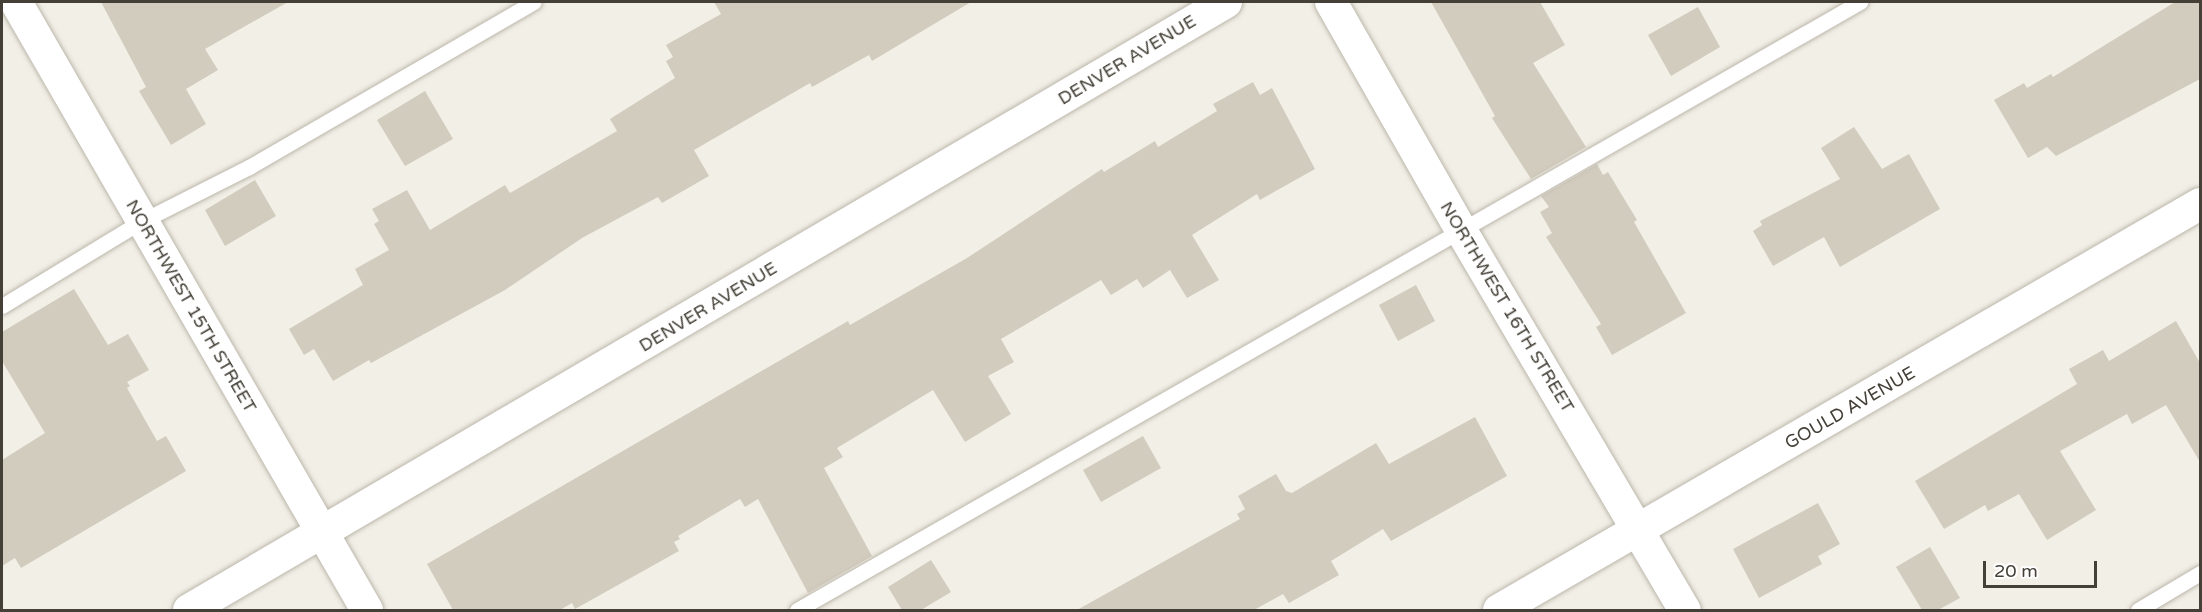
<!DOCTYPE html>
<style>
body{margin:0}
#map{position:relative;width:2202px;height:612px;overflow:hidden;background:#f2efe7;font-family:"Varela Round",sans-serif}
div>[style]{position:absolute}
.building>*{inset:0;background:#d2ccbe}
.roads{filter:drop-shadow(0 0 2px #bcb7ab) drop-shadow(0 0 2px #bcb7ab)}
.lane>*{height:15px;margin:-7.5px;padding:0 7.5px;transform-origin:7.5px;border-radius:7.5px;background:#fff}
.street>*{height:32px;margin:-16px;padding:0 16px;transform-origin:16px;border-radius:16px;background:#fff}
span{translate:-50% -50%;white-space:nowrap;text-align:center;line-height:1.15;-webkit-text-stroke:5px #fff;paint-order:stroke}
.street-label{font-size:18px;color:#444037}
.frame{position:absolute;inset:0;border:3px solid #444037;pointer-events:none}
.scale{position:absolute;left:1983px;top:561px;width:114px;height:27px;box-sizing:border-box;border:3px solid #444037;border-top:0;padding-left:8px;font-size:18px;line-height:21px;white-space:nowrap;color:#444037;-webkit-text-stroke:4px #fff;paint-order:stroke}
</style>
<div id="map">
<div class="building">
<div style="clip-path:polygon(101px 2px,288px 2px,205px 49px,218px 70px,186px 89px,206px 124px,171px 145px,139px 91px,146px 87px)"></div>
<div style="clip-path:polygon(714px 2px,971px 2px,872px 61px,869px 55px,812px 87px,810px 83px,694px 150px,709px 176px,662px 203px,658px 197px,582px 238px,505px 290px,371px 363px,369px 360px,333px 381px,314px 349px,304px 355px,289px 329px,363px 285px,355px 269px,389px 250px,374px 224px,379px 221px,372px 209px,407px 190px,430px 230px,505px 185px,510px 193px,617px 131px,610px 119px,675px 78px,666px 61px,673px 57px,666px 45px,721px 14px)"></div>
<div style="clip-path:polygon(1431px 2px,1540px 2px,1565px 45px,1533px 63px,1586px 147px,1531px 179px,1492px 118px,1495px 116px)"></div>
<div style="clip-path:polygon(2175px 2px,2200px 2px,2200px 79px,2056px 156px,2047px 147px,2028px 158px,1994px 100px,2024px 83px,2027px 88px,2051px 74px,2053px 77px)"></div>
<div style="clip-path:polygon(1698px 7px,1720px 47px,1671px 76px,1648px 35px)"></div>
<div style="clip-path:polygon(1253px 82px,1260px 95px,1272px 88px,1315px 169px,1260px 200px,1257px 194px,1192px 235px,1219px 280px,1187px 298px,1170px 270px,1143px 288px,1137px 279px,1111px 295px,1101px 280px,1001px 339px,1014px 362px,988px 376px,1011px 414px,965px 442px,933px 390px,837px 448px,843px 457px,824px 468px,872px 556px,808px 593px,758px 499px,745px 507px,740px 499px,678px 536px,680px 539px,674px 542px,679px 551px,575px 609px,572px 603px,560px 610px,453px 610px,427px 564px,848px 321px,850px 325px,967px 258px,1102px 169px,1104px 172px,1155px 141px,1158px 147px,1217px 111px,1213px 104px)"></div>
<div style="clip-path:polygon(425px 91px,453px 139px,405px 166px,377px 120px)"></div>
<div style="clip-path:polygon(1854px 127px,1882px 169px,1909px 154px,1940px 209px,1840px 267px,1824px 237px,1773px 266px,1753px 231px,1762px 225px,1760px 221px,1840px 179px,1821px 148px)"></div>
<div style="clip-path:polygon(1597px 164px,1603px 175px,1608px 172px,1637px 220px,1634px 222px,1686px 313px,1612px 355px,1596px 327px,1601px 324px,1546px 237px,1552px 233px,1540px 212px,1549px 207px,1541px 196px)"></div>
<div style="clip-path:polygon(255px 180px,276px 216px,225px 246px,205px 210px)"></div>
<div style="clip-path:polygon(1416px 285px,1435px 321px,1398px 341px,1379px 305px)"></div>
<div style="clip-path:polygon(74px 289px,108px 345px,128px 334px,149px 370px,127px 382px,130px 386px,127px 388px,157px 441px,166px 436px,186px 471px,21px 568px,15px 558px,2px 566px,2px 460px,45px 433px,2px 361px,2px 332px)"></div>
<div style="clip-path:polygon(2176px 321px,2200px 363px,2200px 462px,2166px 405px,2132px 424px,2127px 414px,2060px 451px,2096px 510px,2047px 540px,2019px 494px,1988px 511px,1985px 505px,1944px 529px,1915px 481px,2077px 384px,2069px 369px,2103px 350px,2109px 361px)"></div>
<div style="clip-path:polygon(1475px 417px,1507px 476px,1391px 541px,1383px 529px,1331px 561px,1339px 575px,1289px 603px,1283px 594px,1254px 610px,1077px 610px,1240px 519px,1237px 514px,1245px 509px,1238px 496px,1276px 474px,1286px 491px,1292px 493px,1376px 443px,1389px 464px)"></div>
<div style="clip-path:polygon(1143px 436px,1161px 468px,1101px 502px,1083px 470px)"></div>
<div style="clip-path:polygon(1818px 503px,1840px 544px,1818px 556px,1822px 564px,1759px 598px,1733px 549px)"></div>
<div style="clip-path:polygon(1930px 547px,1960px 598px,1938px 610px,1922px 610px,1896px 567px)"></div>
<div style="clip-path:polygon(931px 560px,951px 592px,921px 610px,902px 610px,888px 587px)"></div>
</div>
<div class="roads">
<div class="lane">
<div style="left:2px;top:306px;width:164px;rotate:-31.3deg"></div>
<div style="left:142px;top:221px;width:120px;rotate:-26.8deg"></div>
<div style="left:249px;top:167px;width:329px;rotate:-30.1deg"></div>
<div style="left:797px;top:610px;width:1225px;rotate:-29.77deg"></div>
<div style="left:2138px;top:610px;width:72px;rotate:-30.8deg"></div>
</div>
<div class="street">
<div style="left:16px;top:2px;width:702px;rotate:60deg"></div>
<div style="left:1331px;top:2px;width:265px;rotate:60.3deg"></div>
<div style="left:1462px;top:232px;width:439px;rotate:59.5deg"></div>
<div style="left:189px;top:610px;width:1202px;rotate:-30.38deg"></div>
<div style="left:1499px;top:610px;width:810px;rotate:-30.08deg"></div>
</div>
</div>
<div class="street-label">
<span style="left:1127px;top:60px;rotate:-31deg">DENVER AVENUE</span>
<span style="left:191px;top:306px;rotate:60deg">NORTHWEST 15TH STREET</span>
<span style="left:708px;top:307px;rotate:-31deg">DENVER AVENUE</span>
<span style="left:1507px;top:307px;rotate:59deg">NORTHWEST 16TH STREET</span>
<span style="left:1850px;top:408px;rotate:-30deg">GOULD AVENUE</span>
</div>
<div class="frame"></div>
<div class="scale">20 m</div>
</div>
